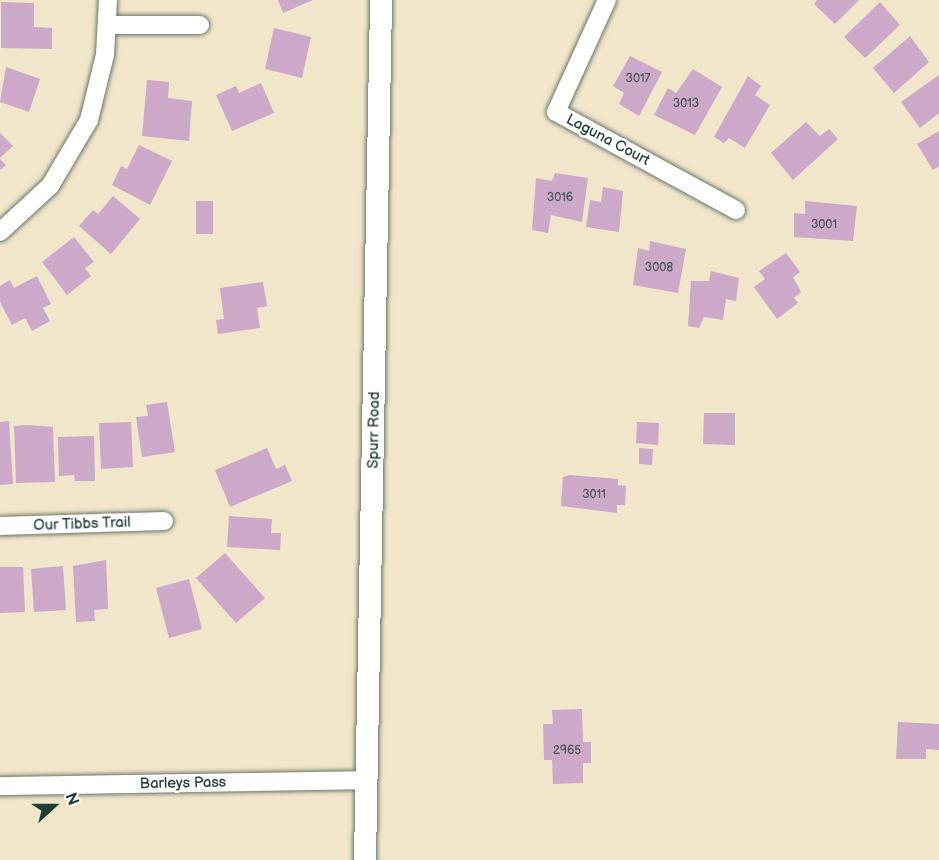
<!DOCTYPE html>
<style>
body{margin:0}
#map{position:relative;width:939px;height:860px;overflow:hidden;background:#f1e5ca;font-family:"Balsamiq Sans",sans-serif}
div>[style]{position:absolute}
.building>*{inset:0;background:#cca8c9}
.roads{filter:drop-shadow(0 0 2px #687868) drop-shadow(0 0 2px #687868)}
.minor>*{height:18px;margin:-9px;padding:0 9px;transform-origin:9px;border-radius:9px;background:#fff}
.tertiary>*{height:22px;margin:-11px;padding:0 11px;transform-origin:11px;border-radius:11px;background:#fff}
span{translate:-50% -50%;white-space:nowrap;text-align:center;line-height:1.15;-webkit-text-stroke:5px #fff;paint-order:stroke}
.number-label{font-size:12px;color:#4a5859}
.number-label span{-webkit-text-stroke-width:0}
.street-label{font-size:15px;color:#1f3d34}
.north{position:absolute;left:24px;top:776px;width:60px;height:60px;-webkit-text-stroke:4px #fff;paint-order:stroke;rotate:69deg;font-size:16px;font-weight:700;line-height:24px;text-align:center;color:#1f3d34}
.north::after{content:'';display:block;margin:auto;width:21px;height:27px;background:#1f3d34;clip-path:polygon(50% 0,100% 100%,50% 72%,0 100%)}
</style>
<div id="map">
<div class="building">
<div style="clip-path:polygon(278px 0,313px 0,283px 13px)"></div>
<div style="clip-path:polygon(817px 0,859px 0,835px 24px,814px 4px)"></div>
<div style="clip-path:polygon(1px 2px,34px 3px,34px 27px,52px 28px,52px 49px,1px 48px)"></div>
<div style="clip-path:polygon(880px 2px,900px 25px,865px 58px,844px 37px)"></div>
<div style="clip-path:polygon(274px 28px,311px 37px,302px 78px,265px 69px)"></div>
<div style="clip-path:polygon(910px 36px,929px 62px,894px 93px,873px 68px)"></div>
<div style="clip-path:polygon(630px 56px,662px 72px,639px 116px,619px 104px,624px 93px,613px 86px)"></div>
<div style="clip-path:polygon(6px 67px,40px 79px,29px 112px,0 102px)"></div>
<div style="clip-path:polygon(693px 69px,722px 87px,695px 135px,654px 115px,668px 88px,676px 93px)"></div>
<div style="clip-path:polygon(939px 75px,939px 113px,920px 128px,901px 102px)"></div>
<div style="clip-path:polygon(748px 76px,761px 86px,755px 95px,770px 105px,745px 148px,729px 138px,724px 143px,714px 137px)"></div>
<div style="clip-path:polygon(147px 80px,169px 82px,168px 98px,192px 101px,189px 141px,142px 136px)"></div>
<div style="clip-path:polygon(261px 83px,274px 113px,232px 131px,216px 95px,236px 86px,239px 93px)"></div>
<div style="clip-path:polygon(806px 122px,820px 136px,829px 129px,838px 139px,793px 180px,771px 153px)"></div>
<div style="clip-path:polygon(939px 131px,939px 166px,933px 170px,917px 144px)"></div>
<div style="clip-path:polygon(0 133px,13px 146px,0 158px)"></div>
<div style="clip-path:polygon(139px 145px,172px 161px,150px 205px,112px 185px,121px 166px,127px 169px)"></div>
<div style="clip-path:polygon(0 159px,6px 165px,0 170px)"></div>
<div style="clip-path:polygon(555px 173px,588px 178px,582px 222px,551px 215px,548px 233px,532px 230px,536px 178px,552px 181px)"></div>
<div style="clip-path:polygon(603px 187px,623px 191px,619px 232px,586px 227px,590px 200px,601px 202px)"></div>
<div style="clip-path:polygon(113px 196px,140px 219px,111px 254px,79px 226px,93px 210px,98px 214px)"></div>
<div style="clip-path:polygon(196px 201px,213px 201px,213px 234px,196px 234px)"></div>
<div style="clip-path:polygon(805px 201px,857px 206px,853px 241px,794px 237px,794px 213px,805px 214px)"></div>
<div style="clip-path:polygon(74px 237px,94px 262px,85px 268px,91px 276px,67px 295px,42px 262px)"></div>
<div style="clip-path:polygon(650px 241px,686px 249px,678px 293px,633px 285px,638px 248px,649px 251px)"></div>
<div style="clip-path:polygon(786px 253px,800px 272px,793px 277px,801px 292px,794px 298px,798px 303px,777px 319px,754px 287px,765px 279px,759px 271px)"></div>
<div style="clip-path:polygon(711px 271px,739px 278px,736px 301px,726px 299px,723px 320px,704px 317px,699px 328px,688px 326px,691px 281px,709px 281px)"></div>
<div style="clip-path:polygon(37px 276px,51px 304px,43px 308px,50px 321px,32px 331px,25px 318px,12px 325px,0 302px,0 286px,10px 280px,14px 288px)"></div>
<div style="clip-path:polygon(263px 282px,267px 306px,257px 308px,260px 328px,218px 334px,216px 320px,224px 319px,220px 288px)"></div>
<div style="clip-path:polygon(167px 402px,175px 452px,142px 457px,136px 417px,148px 416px,146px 405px)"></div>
<div style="clip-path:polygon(704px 413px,735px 413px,735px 445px,703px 444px)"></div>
<div style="clip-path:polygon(9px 421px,13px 484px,0 485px,0 422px)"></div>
<div style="clip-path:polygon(131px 422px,133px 467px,101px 469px,99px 423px)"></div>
<div style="clip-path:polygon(637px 422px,659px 423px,658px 445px,636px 443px)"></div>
<div style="clip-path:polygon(28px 425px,53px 427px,55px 482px,16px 483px,14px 426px)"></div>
<div style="clip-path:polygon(94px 436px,95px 481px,75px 481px,74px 475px,59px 476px,58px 437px)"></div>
<div style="clip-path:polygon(267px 448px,276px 469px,285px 465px,292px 481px,230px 507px,215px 470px)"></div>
<div style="clip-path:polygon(639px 448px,653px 449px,652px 465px,639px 464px)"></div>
<div style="clip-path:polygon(570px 475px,618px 479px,618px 485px,626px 486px,625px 505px,617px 505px,617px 513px,561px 506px,563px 477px)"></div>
<div style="clip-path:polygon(229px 516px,272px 519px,271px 533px,281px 533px,280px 550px,227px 547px)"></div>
<div style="clip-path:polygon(225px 553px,265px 598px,236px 623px,196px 578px)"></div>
<div style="clip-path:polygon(106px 560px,108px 609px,94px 610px,95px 621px,76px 622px,73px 566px)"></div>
<div style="clip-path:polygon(63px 566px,66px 610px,34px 612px,31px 569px)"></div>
<div style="clip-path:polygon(0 567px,23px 567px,25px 612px,0 613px)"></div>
<div style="clip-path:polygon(189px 579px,202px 629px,169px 638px,156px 588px)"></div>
<div style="clip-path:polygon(582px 709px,583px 742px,591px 742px,591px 763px,583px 763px,583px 783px,553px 784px,552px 760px,544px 760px,543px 724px,553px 724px,552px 710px)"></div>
<div style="clip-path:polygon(898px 722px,939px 724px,939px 750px,926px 749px,926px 759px,896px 759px)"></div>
</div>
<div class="roads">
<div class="minor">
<div style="left:607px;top:0;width:123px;rotate:114.5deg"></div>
<div style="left:556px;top:112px;width:205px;rotate:28.6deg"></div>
<div style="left:108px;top:25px;width:92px"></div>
<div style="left:0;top:232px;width:68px;rotate:-42.6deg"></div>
<div style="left:50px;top:186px;width:77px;rotate:-59.4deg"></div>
<div style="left:89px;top:120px;width:67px;rotate:-76.2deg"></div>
<div style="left:105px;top:55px;width:55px;rotate:-86.9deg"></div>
<div style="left:0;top:526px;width:164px;rotate:-1.7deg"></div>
<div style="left:0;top:786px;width:366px;rotate:-0.9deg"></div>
</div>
<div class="tertiary">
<div style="left:365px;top:860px;width:860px;rotate:-88.93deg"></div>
</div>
</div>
<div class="number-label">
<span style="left:638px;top:79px">3017</span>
<span style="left:686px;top:104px">3013</span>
<span style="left:560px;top:198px">3016</span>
<span style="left:824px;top:225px">3001</span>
<span style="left:659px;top:268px">3008</span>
<span style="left:594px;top:495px">3011</span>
<span style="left:567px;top:751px">2965</span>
</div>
<div class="street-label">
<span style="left:608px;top:140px;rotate:28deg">Laguna Court</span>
<span style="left:374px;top:430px;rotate:-89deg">Spurr Road</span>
<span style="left:82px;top:524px;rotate:-2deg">Our Tibbs Trail</span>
<span style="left:183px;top:783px;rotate:-1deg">Barleys Pass</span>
</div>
<div class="north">N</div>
</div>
